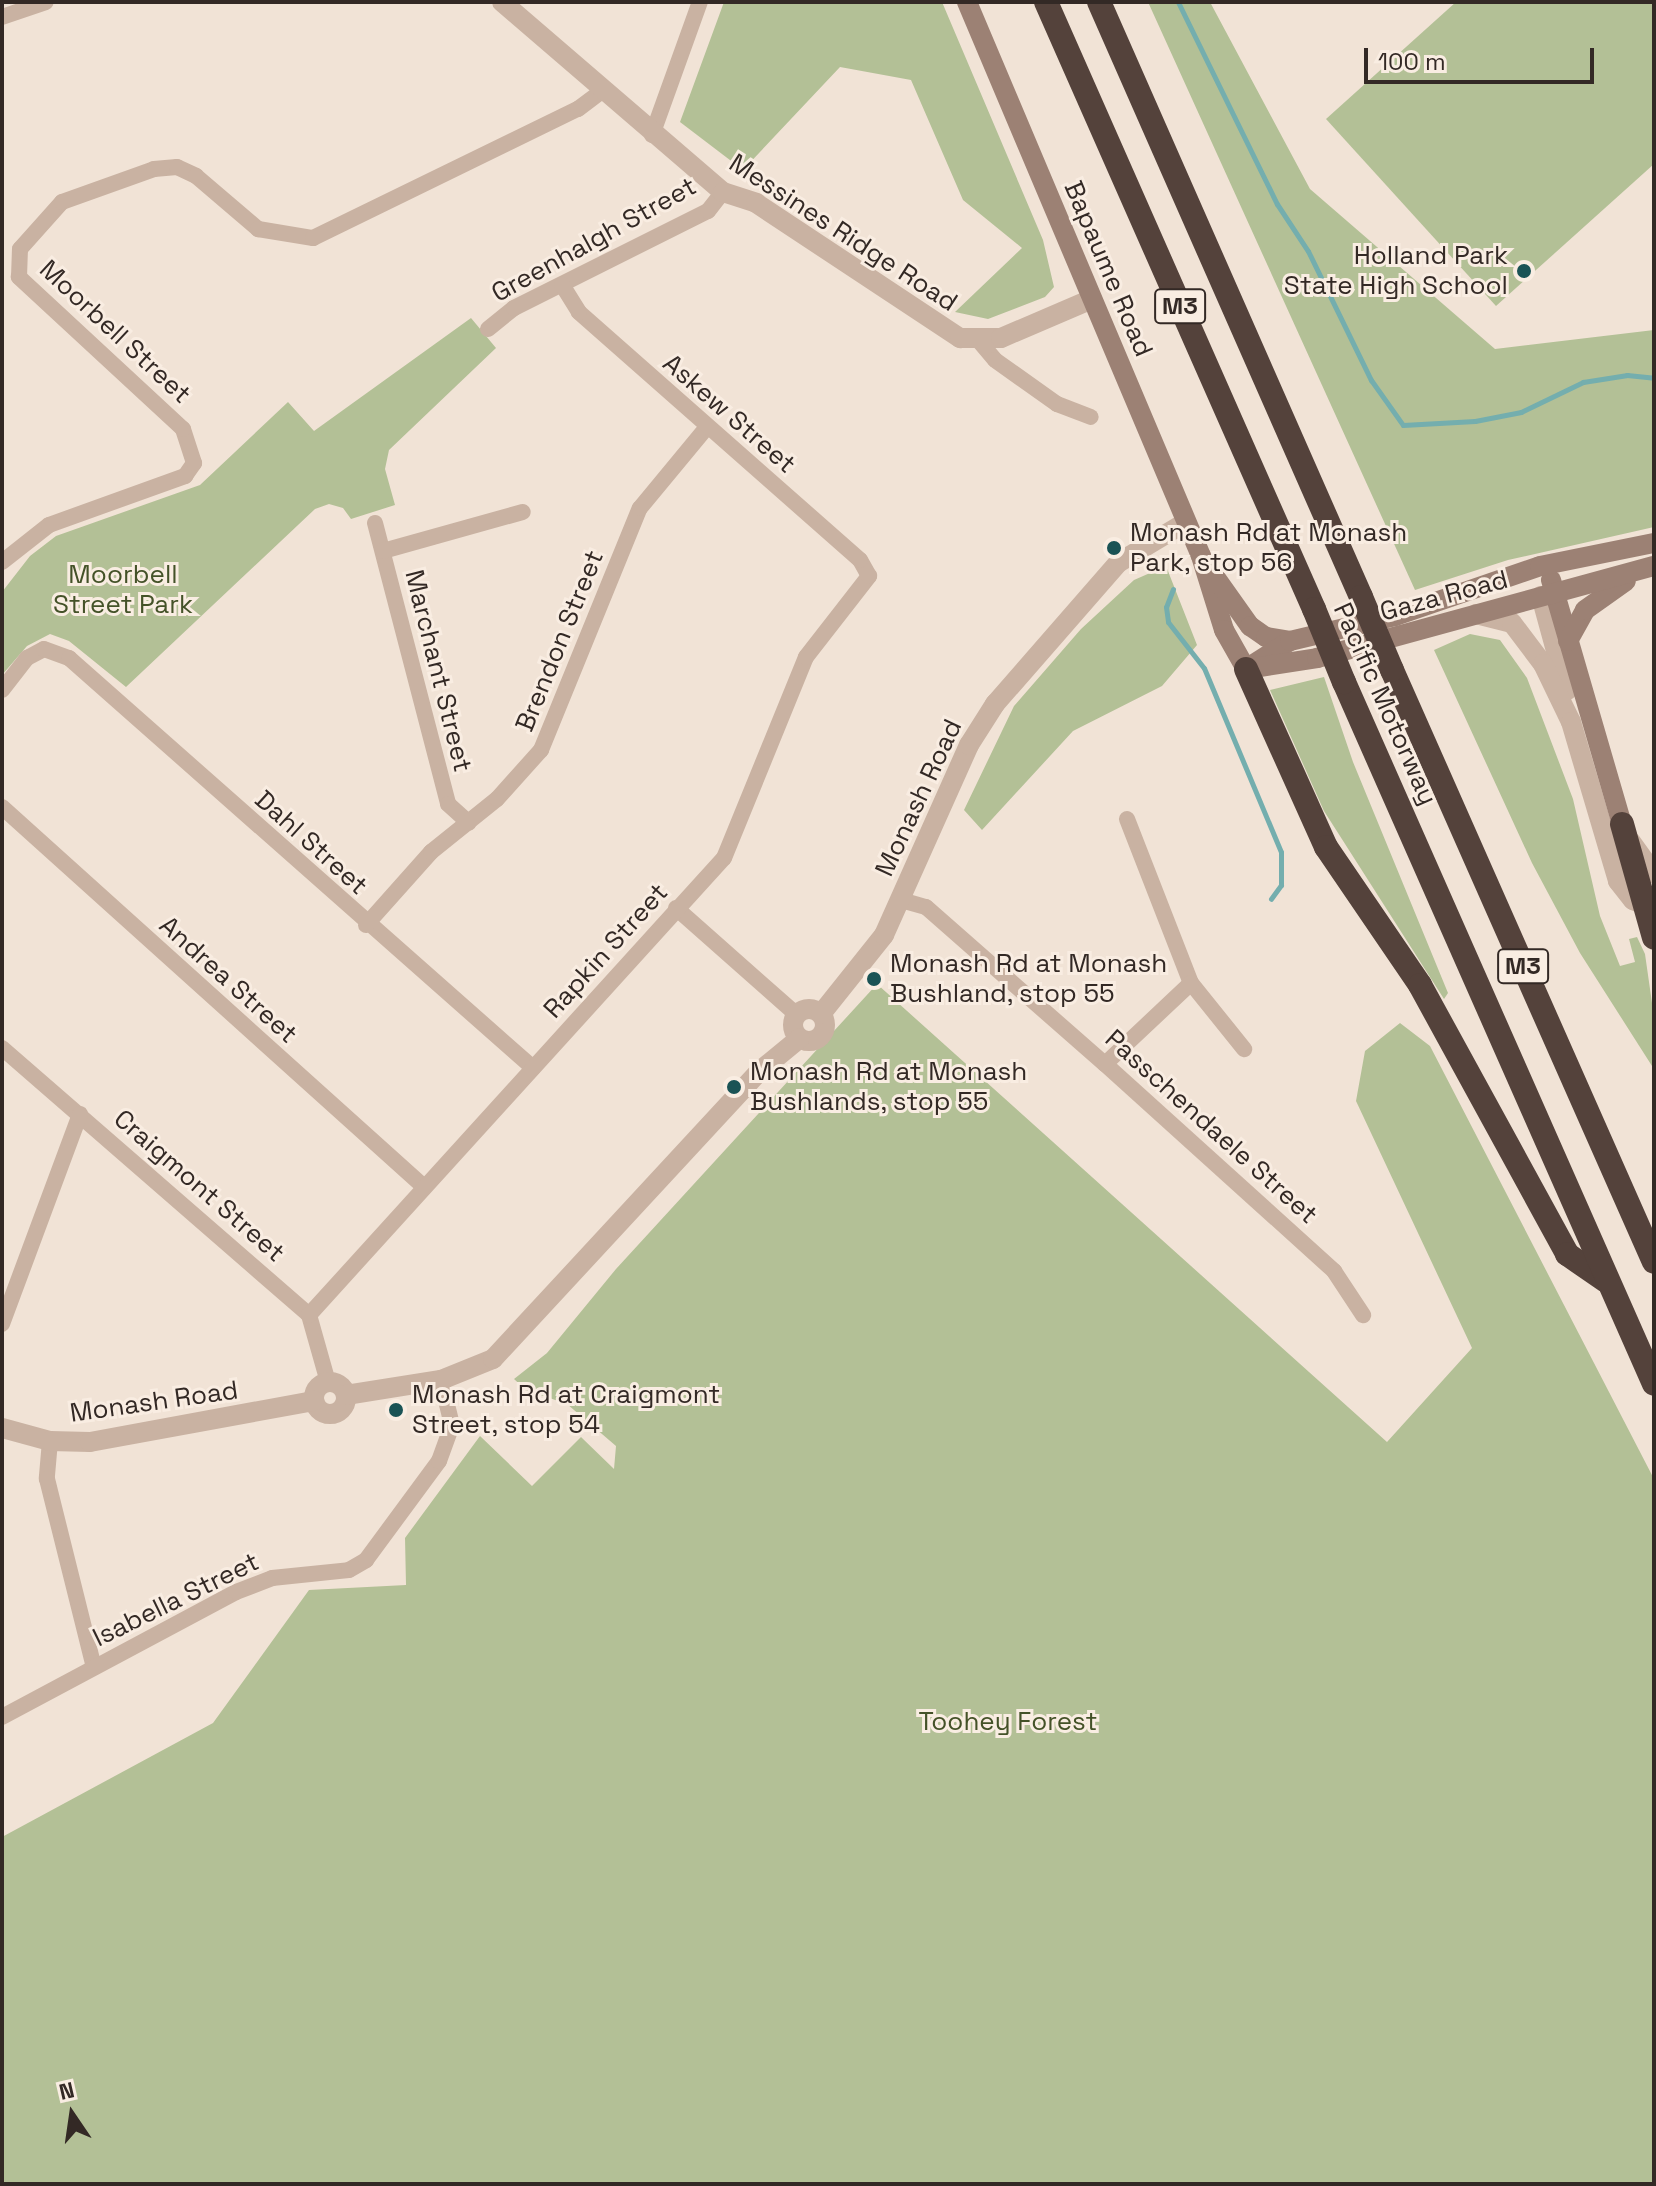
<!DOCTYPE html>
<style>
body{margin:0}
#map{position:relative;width:1656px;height:2186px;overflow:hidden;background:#f1e3d6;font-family:"Space Grotesk",sans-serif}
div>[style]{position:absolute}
.green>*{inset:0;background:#b3c096}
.stream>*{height:5px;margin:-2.5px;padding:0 2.5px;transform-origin:2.5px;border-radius:2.5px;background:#74aeae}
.minor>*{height:16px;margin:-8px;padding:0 8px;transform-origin:8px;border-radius:8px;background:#c9b2a2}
.tertiary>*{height:20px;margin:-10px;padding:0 10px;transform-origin:10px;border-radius:10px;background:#c9b2a2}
.tertiary>.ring{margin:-10px;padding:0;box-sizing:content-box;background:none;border:20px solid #c9b2a2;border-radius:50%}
.secondary>*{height:20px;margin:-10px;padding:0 10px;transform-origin:10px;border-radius:10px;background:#9c8174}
.motorway>*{height:24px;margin:-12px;padding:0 12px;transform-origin:12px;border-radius:12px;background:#54423b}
.motorway-bridge>*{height:24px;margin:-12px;padding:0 12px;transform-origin:12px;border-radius:12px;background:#54423b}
.dots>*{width:22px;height:22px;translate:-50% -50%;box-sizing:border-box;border:4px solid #f9ede2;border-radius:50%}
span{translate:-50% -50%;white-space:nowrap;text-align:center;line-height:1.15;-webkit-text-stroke:6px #f9ede2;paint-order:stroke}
.shield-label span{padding:2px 6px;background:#f9ede2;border:2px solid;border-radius:6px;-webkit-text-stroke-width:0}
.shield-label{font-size:24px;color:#332925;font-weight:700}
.street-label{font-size:26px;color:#332925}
.poi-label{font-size:26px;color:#332925}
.right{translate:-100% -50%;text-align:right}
.left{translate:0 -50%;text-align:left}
.park-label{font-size:26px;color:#445228}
.frame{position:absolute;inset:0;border:4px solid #332925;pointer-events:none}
.north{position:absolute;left:32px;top:2074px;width:80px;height:80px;-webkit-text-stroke:6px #f9ede2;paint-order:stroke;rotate:347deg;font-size:22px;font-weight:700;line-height:32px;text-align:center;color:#332925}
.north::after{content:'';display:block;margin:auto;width:28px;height:36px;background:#332925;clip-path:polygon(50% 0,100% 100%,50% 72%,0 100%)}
.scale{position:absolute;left:1364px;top:48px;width:230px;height:36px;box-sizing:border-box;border:4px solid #332925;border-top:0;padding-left:10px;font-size:24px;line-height:28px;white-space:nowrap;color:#332925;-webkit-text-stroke:6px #f9ede2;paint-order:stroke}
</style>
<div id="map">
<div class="green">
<div style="clip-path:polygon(724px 2px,942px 2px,1043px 240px,1054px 287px,1045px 297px,988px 319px,955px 312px,1022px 248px,963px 200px,911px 80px,840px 67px,743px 170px,680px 122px)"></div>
<div style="clip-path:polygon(1148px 2px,1210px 2px,1310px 189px,1495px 349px,1654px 330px,1654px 527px,1508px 560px,1415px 590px)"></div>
<div style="clip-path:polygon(1456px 2px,1654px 2px,1654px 164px,1496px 306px,1326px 119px)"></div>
<div style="clip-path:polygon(471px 318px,496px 348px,389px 450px,385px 469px,395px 505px,351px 519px,343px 508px,329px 504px,315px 509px,126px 687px,69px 641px,50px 634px,27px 646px,2px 675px,2px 592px,30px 556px,56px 536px,200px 485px,288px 402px,314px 431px)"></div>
<div style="clip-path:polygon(1166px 566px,1197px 645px,1162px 686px,1073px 731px,982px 830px,964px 810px,1014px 706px,1081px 629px,1134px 580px)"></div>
<div style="clip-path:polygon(1470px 634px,1500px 640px,1527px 678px,1573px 799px,1600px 916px,1620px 966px,1635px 962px,1629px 939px,1637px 937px,1645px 954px,1653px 1010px,1652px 1066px,1580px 953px,1532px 863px,1434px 650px)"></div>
<div style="clip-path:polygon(1324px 677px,1353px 762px,1448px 993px,1444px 999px,1324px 811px,1270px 690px)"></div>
<div style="clip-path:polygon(877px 984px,1387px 1442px,1472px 1348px,1356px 1101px,1365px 1051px,1400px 1023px,1430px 1046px,1654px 1479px,1654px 2184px,2px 2184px,2px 1837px,213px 1723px,309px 1590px,406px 1585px,405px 1538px,480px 1436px,532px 1486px,581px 1437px,614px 1469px,616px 1446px,567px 1404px,526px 1390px,514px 1379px,547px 1353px,616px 1269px)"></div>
</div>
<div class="stream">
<div style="left:1178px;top:2px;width:225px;rotate:63.9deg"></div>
<div style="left:1277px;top:204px;width:56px;rotate:56.6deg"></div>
<div style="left:1308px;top:251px;width:144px;rotate:64deg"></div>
<div style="left:1371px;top:380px;width:55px;rotate:54.6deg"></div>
<div style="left:1403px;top:425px;width:72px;rotate:-3.2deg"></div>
<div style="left:1475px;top:421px;width:47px;rotate:-11.1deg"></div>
<div style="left:1521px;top:412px;width:69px;rotate:-25.8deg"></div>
<div style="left:1583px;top:382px;width:45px;rotate:-9deg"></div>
<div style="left:1627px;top:375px;width:27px;rotate:6deg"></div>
<div style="left:1173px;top:589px;width:19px;rotate:111deg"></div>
<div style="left:1166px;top:607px;width:15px;rotate:82deg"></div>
<div style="left:1168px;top:622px;width:58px;rotate:52deg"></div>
<div style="left:1204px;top:668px;width:199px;rotate:67.3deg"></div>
<div style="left:1281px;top:852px;width:33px;rotate:90deg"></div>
<div style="left:1281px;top:885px;width:17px;rotate:126deg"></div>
</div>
<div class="minor">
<div style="left:2px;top:17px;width:46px;rotate:-18.8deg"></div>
<div style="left:652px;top:135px;width:141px;rotate:-70.2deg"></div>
<div style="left:488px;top:329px;width:33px;rotate:-39deg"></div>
<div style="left:514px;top:308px;width:217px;rotate:-26.6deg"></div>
<div style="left:708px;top:211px;width:24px;rotate:-52deg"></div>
<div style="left:980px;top:342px;width:23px;rotate:50deg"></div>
<div style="left:995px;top:360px;width:76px;rotate:35.4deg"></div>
<div style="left:1057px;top:404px;width:36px;rotate:21deg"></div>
<div style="left:375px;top:523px;width:290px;rotate:75.4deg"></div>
<div style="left:448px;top:804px;width:28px;rotate:42deg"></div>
<div style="left:383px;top:551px;width:145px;rotate:-15.6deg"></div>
<div style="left:2px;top:562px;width:60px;rotate:-38.2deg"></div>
<div style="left:49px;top:525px;width:145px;rotate:-19.8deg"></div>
<div style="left:185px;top:476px;width:16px;rotate:-55deg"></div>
<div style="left:194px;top:463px;width:36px;rotate:-108deg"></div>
<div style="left:183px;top:429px;width:224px;rotate:-137.2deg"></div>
<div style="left:19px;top:277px;width:28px;rotate:-88deg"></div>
<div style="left:20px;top:249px;width:63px;rotate:-48.2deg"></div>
<div style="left:62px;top:202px;width:98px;rotate:-19.7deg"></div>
<div style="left:154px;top:169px;width:23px;rotate:-5deg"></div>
<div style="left:177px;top:167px;width:21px;rotate:25deg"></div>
<div style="left:196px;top:176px;width:82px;rotate:40.5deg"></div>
<div style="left:258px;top:229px;width:56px;rotate:9.3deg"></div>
<div style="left:313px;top:238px;width:295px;rotate:-26deg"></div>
<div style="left:578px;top:109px;width:31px;rotate:-37deg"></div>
<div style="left:2px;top:690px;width:41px;rotate:-52deg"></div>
<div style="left:27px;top:658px;width:19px;rotate:-28deg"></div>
<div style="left:44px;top:649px;width:27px;rotate:20deg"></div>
<div style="left:69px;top:658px;width:619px;rotate:41.46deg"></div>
<div style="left:2px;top:807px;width:568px;rotate:42deg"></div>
<div style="left:1127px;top:819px;width:176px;rotate:68.7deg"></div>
<div style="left:1191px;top:983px;width:85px;rotate:51.2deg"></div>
<div style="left:901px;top:900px;width:26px;rotate:16deg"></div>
<div style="left:926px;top:907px;width:238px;rotate:41.3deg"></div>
<div style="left:1105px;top:1064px;width:309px;rotate:42.1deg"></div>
<div style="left:1334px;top:1271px;width:53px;rotate:56.6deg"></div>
<div style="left:676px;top:908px;width:162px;rotate:41.5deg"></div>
<div style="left:366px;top:925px;width:98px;rotate:-48.3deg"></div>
<div style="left:431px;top:852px;width:85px;rotate:-38.8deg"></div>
<div style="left:497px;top:799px;width:66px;rotate:-48.1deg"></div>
<div style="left:541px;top:750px;width:261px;rotate:-67.8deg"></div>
<div style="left:640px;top:508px;width:105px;rotate:-50.4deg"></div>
<div style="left:2px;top:1048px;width:407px;rotate:41deg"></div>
<div style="left:309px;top:1315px;width:70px;rotate:74.2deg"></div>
<div style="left:1105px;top:1064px;width:118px;rotate:-43.3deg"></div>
<div style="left:309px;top:1315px;width:617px;rotate:-47.76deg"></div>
<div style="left:724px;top:858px;width:217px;rotate:-67.8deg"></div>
<div style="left:806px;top:657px;width:103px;rotate:-52.1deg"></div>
<div style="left:869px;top:576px;width:18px;rotate:-119deg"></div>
<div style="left:860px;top:560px;width:375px;rotate:-138.6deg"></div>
<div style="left:579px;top:312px;width:32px;rotate:-122deg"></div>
<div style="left:2px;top:1324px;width:224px;rotate:-69.6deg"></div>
<div style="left:50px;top:1441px;width:38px;rotate:95deg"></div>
<div style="left:47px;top:1479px;width:194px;rotate:76deg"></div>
<div style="left:2px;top:1717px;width:265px;rotate:-28.1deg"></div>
<div style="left:236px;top:1592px;width:39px;rotate:-21deg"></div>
<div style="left:272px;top:1578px;width:77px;rotate:-5.9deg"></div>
<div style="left:349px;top:1570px;width:20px;rotate:-30deg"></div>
<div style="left:366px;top:1560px;width:123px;rotate:-53.6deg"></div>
<div style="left:439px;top:1461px;width:38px;rotate:-70deg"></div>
<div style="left:452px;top:1425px;width:46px;rotate:-103.7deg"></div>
</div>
<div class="tertiary">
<div style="left:502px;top:2px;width:291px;rotate:40.7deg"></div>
<div style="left:723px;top:192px;width:35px;rotate:18deg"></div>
<div style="left:756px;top:203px;width:245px;rotate:33.5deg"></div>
<div style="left:960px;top:338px;width:41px"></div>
<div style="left:1001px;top:338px;width:99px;rotate:-23.2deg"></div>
<div style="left:1541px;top:596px;width:98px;rotate:74.7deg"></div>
<div style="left:1476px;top:614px;width:37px;rotate:14deg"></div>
<div style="left:1512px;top:623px;width:51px;rotate:52.9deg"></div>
<div style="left:1543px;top:664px;width:64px;rotate:64.2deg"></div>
<div style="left:1571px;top:722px;width:166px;rotate:73.5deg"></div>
<div style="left:1618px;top:881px;width:24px;rotate:52deg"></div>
<div style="left:1633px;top:900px;width:23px;rotate:23deg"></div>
<div style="left:1631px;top:842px;width:39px;rotate:54deg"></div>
<div class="ring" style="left:793px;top:1009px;width:12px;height:12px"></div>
<div style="left:821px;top:1014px;width:101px;rotate:-51.4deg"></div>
<div style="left:884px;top:935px;width:208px;rotate:-65.9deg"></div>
<div style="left:969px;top:745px;width:49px;rotate:-57.6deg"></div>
<div style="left:995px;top:704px;width:187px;rotate:-48.9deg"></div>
<div style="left:1118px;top:563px;width:79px;rotate:-31.1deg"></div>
<div class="ring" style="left:314px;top:1382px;width:12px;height:12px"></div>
<div style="left:346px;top:1395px;width:96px;rotate:-9deg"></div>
<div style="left:441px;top:1380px;width:56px;rotate:-22deg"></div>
<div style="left:493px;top:1359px;width:394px;rotate:-47.2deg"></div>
<div style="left:761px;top:1070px;width:50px;rotate:-39.4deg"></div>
<div style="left:2px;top:1428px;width:50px;rotate:15.2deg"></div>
<div style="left:50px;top:1441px;width:40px;rotate:1.4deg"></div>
<div style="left:90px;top:1442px;width:228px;rotate:-10.4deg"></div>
</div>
<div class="secondary">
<div style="left:967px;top:2px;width:601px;rotate:67.1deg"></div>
<div style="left:1201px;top:556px;width:77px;rotate:72.7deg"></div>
<div style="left:1224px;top:630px;width:45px;rotate:60.6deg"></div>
<div style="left:1213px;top:574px;width:64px;rotate:54.6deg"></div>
<div style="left:1250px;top:626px;width:19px;rotate:35deg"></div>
<div style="left:1266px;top:637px;width:24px;rotate:9deg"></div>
<div style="left:1551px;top:580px;width:254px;rotate:73.8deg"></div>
<div style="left:1568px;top:641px;width:35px;rotate:-61deg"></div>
<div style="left:1585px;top:610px;width:50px;rotate:-35.3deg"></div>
<div style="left:1246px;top:669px;width:52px;rotate:-32.5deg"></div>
<div style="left:1290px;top:641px;width:108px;rotate:-13.4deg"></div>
<div style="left:1395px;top:616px;width:153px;rotate:-19deg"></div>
<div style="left:1540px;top:566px;width:116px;rotate:-11.4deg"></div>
<div style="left:1247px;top:669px;width:71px;rotate:-8.9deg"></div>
<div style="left:1317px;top:658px;width:349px;rotate:-15.3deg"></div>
</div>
<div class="motorway">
<div style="left:1046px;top:2px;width:664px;rotate:66.18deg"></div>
<div style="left:1099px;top:2px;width:650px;rotate:66.23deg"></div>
<div style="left:1246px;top:669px;width:195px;rotate:65.8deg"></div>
<div style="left:1326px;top:847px;width:167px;rotate:55.7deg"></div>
<div style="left:1420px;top:985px;width:307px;rotate:61.3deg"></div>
<div style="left:1567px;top:1254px;width:47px;rotate:34.7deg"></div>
<div style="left:1392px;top:670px;width:647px;rotate:66.13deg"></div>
<div style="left:1344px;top:682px;width:767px;rotate:66.17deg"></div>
<div style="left:1622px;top:824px;width:118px;rotate:74.3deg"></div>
</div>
<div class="motorway-bridge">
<div style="left:1361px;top:597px;width:79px;rotate:67deg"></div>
<div style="left:1314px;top:609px;width:79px;rotate:67.7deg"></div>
</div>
<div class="dots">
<div style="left:1524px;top:271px;background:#1a5355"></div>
<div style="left:1114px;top:548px;background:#1a5355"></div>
<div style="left:874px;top:979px;background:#1a5355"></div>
<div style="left:734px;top:1087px;background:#1a5355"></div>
<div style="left:396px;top:1410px;background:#1a5355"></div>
</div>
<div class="shield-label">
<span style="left:1180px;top:306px">M3</span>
<span style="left:1523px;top:966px">M3</span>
</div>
<div class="street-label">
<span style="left:843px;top:233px;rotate:33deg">Messines Ridge Road</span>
<span style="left:594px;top:240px;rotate:-29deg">Greenhalgh Street</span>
<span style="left:1108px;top:269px;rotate:67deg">Bapaume Road</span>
<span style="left:115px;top:332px;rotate:43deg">Moorbell Street</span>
<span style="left:729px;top:414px;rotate:41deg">Askew Street</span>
<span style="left:1444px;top:596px;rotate:-15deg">Gaza Road</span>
<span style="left:560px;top:641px;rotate:-68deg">Brendon Street</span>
<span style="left:438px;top:671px;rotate:76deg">Marchant Street</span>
<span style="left:1385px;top:704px;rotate:66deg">Pacific Motorway</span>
<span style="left:919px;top:798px;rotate:-65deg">Monash Road</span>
<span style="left:311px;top:843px;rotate:42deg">Dahl Street</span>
<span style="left:606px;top:951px;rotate:-48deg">Rapkin Street</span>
<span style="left:228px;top:980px;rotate:42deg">Andrea Street</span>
<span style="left:1211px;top:1127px;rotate:42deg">Passchendaele Street</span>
<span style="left:199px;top:1186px;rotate:41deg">Craigmont Street</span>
<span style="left:154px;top:1402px;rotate:-8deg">Monash Road</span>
<span style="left:176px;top:1600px;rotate:-26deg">Isabella Street</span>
</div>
<div class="poi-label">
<span class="right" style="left:1508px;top:271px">Holland Park<br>State High School</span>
<span class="left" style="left:1130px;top:548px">Monash Rd at Monash<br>Park, stop 56</span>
<span class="left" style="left:890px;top:979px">Monash Rd at Monash<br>Bushland, stop 55</span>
<span class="left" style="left:750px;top:1087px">Monash Rd at Monash<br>Bushlands, stop 55</span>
<span class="left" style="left:412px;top:1410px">Monash Rd at Craigmont<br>Street, stop 54</span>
</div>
<div class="park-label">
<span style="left:123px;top:590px">Moorbell<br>Street Park</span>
<span style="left:1008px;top:1722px">Toohey Forest</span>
</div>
<div class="frame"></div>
<div class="north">N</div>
<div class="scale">100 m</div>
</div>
